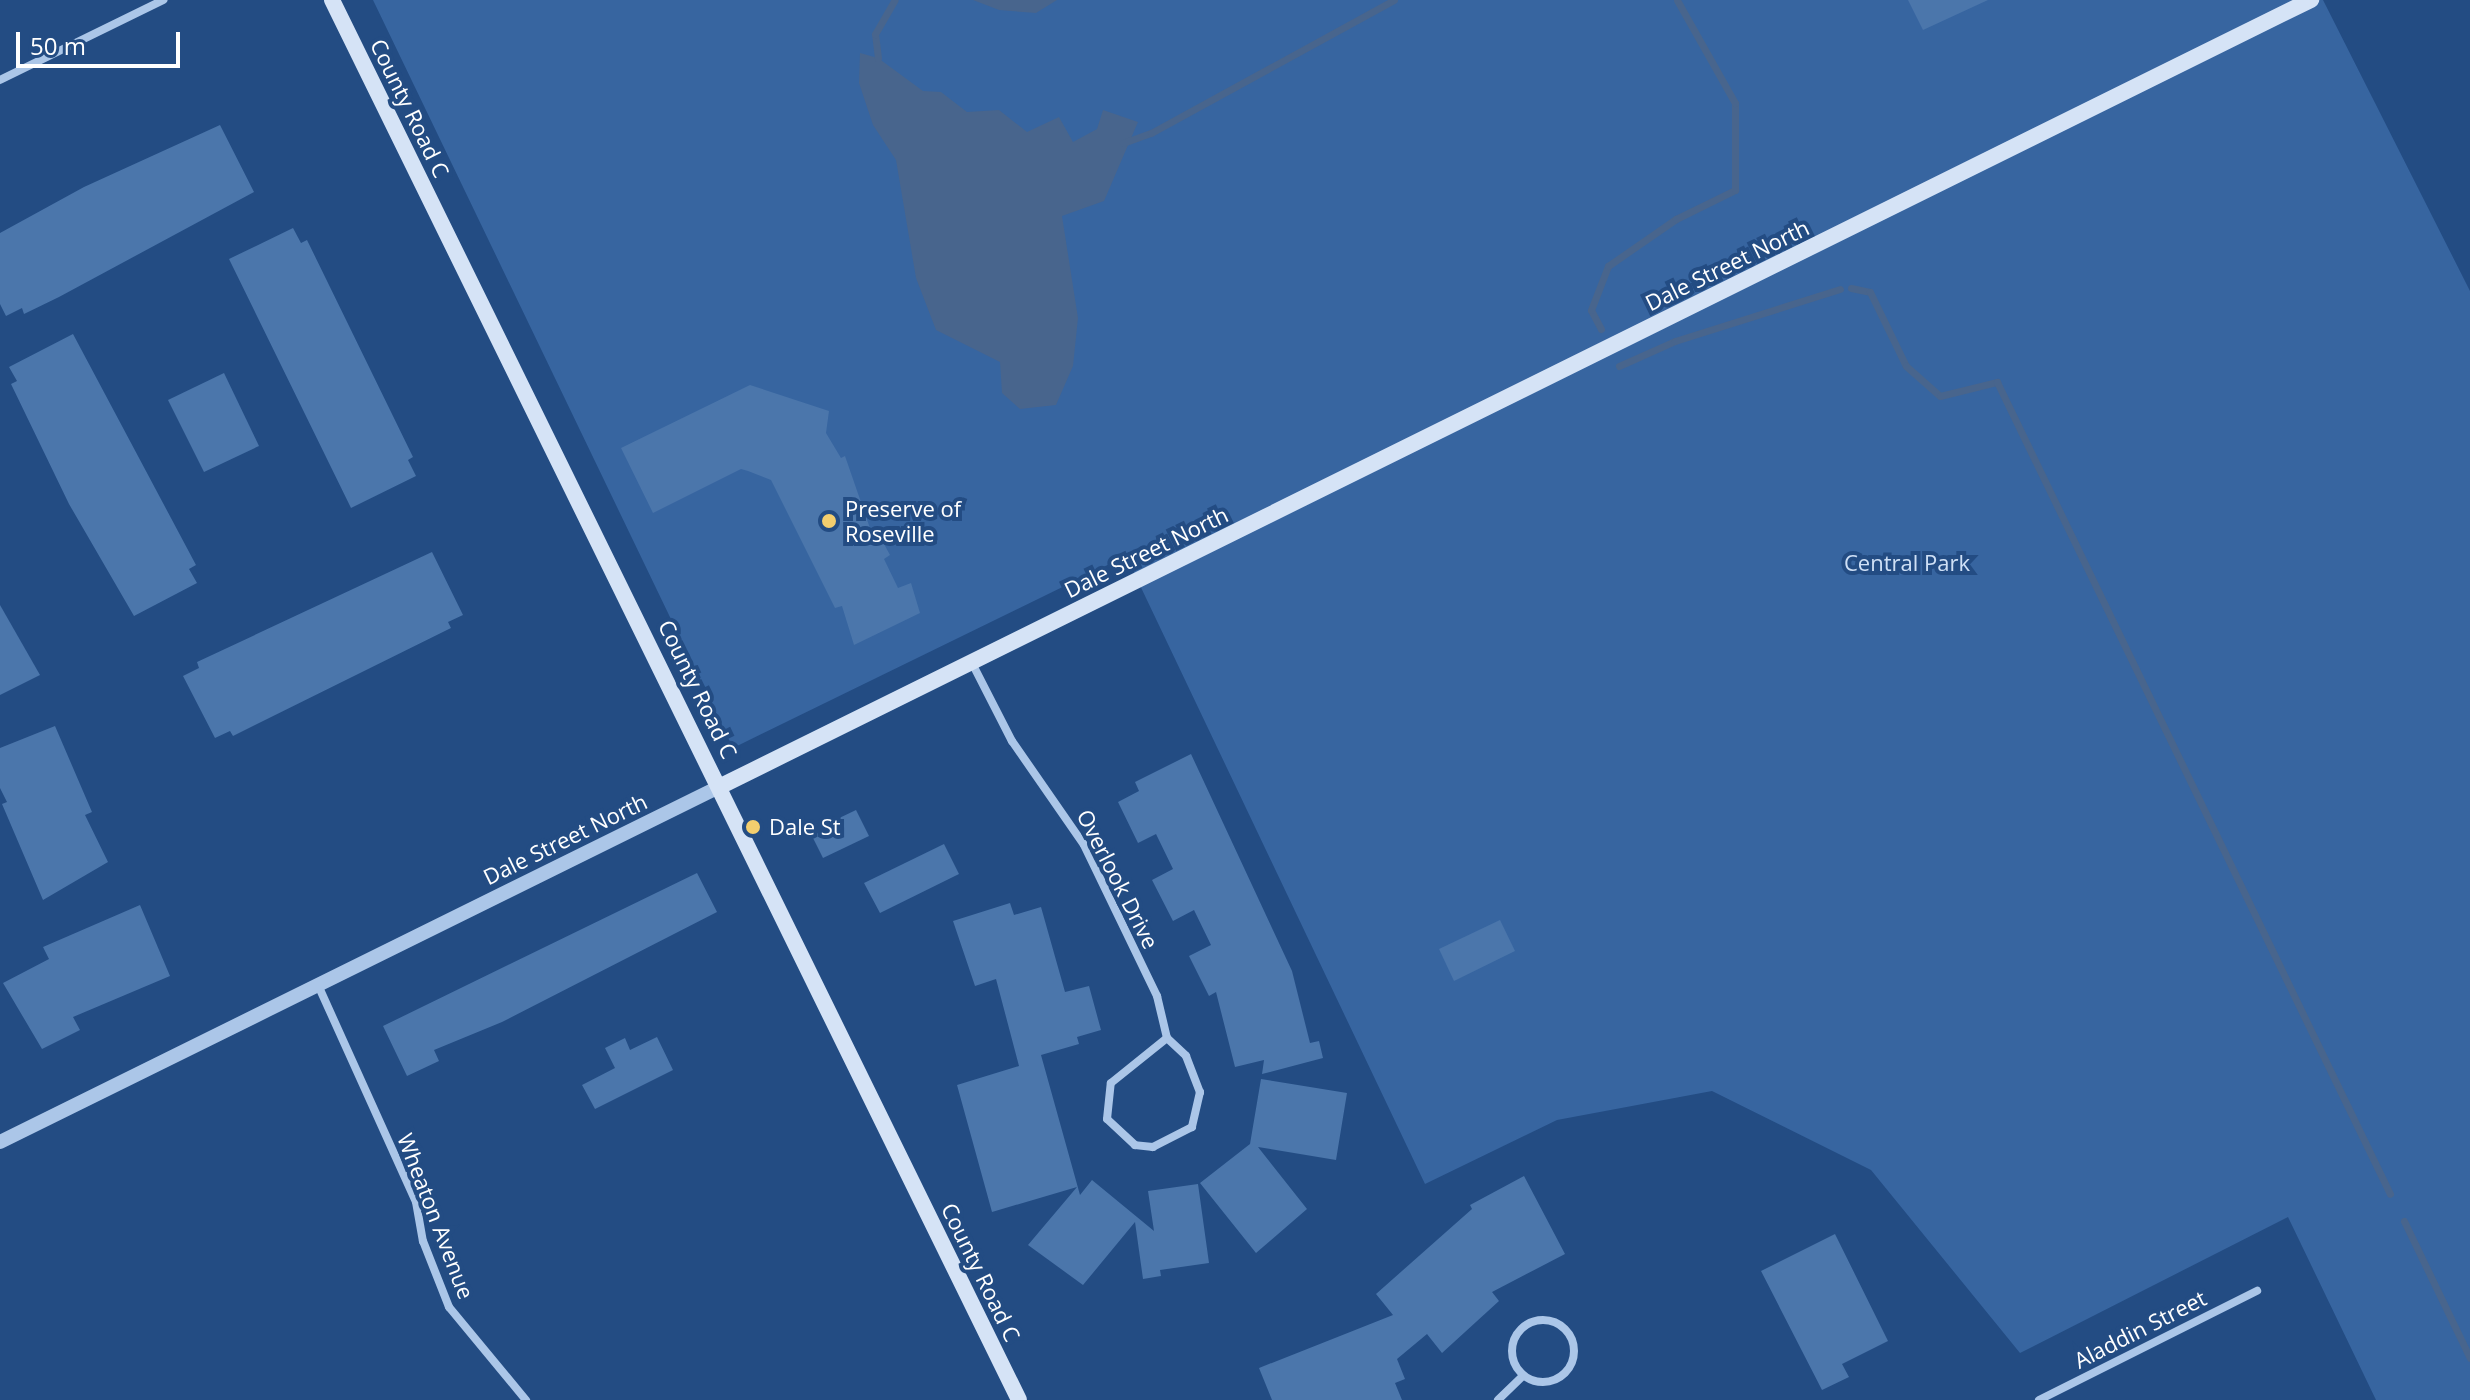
<!DOCTYPE html>
<style>
body{margin:0}
#map{position:relative;width:2470px;height:1400px;overflow:hidden;background:#234c83;font-family:"Open Sans",sans-serif}
div>[style]{position:absolute}
.green>*{inset:0;background:#3765a0}
.water>*{inset:0;background:#48658d}
.stream>*{height:7px;margin:-3.5px;padding:0 3.5px;transform-origin:3.5px;border-radius:3.5px;background:#48658d}
.building>*{inset:0;background:#4b76ab}
.minor>*{height:8px;margin:-4px;padding:0 4px;transform-origin:4px;border-radius:4px;background:#abc6e8}
.minor>.ring{margin:-4px;padding:0;box-sizing:content-box;background:none;border:8px solid #abc6e8;border-radius:50%}
.tertiary>*{height:14px;margin:-7px;padding:0 7px;transform-origin:7px;border-radius:7px;background:#abc6e8}
.secondary>*{height:16px;margin:-8px;padding:0 8px;transform-origin:8px;border-radius:8px;background:#d5e3f6}
.dots>*{width:22px;height:22px;translate:-50% -50%;box-sizing:border-box;border:4px solid #234c83;border-radius:50%}
span{translate:-50% -50%;white-space:nowrap;text-align:center;line-height:1.15;-webkit-text-stroke:8px #234c83;paint-order:stroke}
.street-label{font-size:22px;color:#fff}
.poi-label{font-size:22px;color:#fff}
.left{translate:0 -50%;text-align:left}
.park-label{font-size:22px;color:#cfe0f6}
.scale{position:absolute;left:16px;top:32px;width:164px;height:36px;box-sizing:border-box;border:4px solid #fff;border-top:0;padding-left:10px;font-size:24px;line-height:28px;white-space:nowrap;color:#fff;-webkit-text-stroke:6px #234c83;paint-order:stroke}
</style>
<div id="map">
<div class="green">
<div style="clip-path:polygon(373px 0,2323px 0,2470px 291px,2470px 1400px,2376px 1400px,2288px 1217px,2020px 1353px,1871px 1170px,1712px 1091px,1557px 1120px,1425px 1184px,1126px 556px,733px 748px)"></div>
</div>
<div class="water">
<div style="clip-path:polygon(973px 0,1057px 0,1036px 13px,999px 10px)"></div>
<div style="clip-path:polygon(860px 53px,878px 58px,923px 91px,941px 92px,967px 112px,999px 110px,1027px 132px,1059px 117px,1073px 142px,1097px 129px,1103px 110px,1138px 122px,1104px 201px,1062px 216px,1078px 318px,1073px 366px,1056px 405px,1020px 409px,1002px 393px,1000px 362px,936px 330px,916px 278px,896px 160px,873px 125px,859px 83px)"></div>
</div>
<div class="stream">
<div style="left:878px;top:58px;width:24px;rotate:-97deg"></div>
<div style="left:875px;top:34px;width:39px;rotate:-60deg"></div>
<div style="left:1123px;top:143px;width:30px;rotate:-20deg"></div>
<div style="left:1151px;top:133px;width:277px;rotate:-28.7deg"></div>
<div style="left:1851px;top:288px;width:19px;rotate:12deg"></div>
<div style="left:1870px;top:292px;width:82px;rotate:64.1deg"></div>
<div style="left:1906px;top:366px;width:45px;rotate:41.4deg"></div>
<div style="left:1940px;top:396px;width:59px;rotate:-13.8deg"></div>
<div style="left:1997px;top:382px;width:902px;rotate:64.17deg"></div>
<div style="left:1601px;top:329px;width:21px;rotate:-118deg"></div>
<div style="left:1591px;top:310px;width:47px;rotate:-68.9deg"></div>
<div style="left:1608px;top:266px;width:83px;rotate:-34.7deg"></div>
<div style="left:1676px;top:219px;width:66px;rotate:-26.2deg"></div>
<div style="left:1735px;top:190px;width:87px;rotate:-90deg"></div>
<div style="left:1735px;top:103px;width:118px;rotate:-119.4deg"></div>
<div style="left:1619px;top:366px;width:61px;rotate:-24.1deg"></div>
<div style="left:1675px;top:341px;width:173px;rotate:-17.5deg"></div>
<div style="left:2404px;top:1221px;width:152px;rotate:64.3deg"></div>
</div>
<div class="building">
<div style="clip-path:polygon(1908px 0,1988px 0,1923px 30px)"></div>
<div style="clip-path:polygon(220px 125px,254px 192px,59px 297px,24px 314px,22px 308px,6px 316px,0 304px,0 233px,84px 187px)"></div>
<div style="clip-path:polygon(293px 228px,301px 243px,307px 240px,413px 457px,408px 460px,416px 476px,351px 508px,229px 259px)"></div>
<div style="clip-path:polygon(73px 334px,196px 565px,189px 569px,197px 583px,134px 616px,69px 504px,11px 384px,17px 381px,9px 367px)"></div>
<div style="clip-path:polygon(224px 373px,259px 446px,204px 472px,168px 400px)"></div>
<div style="clip-path:polygon(750px 385px,829px 411px,826px 433px,841px 458px,845px 456px,871px 531px,877px 531px,890px 555px,884px 559px,898px 588px,911px 583px,920px 613px,854px 645px,842px 606px,835px 608px,771px 480px,748px 471px,741px 469px,653px 513px,621px 448px)"></div>
<div style="clip-path:polygon(432px 552px,463px 615px,448px 622px,451px 628px,233px 736px,230px 731px,215px 738px,183px 676px,199px 668px,197px 662px)"></div>
<div style="clip-path:polygon(0 605px,40px 675px,0 695px)"></div>
<div style="clip-path:polygon(55px 726px,92px 812px,85px 815px,108px 862px,43px 900px,2px 804px,7px 802px,0 788px,0 748px)"></div>
<div style="clip-path:polygon(1191px 754px,1292px 971px,1310px 1043px,1319px 1041px,1323px 1058px,1262px 1074px,1264px 1060px,1235px 1067px,1216px 992px,1209px 996px,1189px 956px,1211px 945px,1194px 910px,1173px 921px,1152px 880px,1173px 869px,1156px 834px,1138px 843px,1118px 802px,1139px 791px,1135px 782px)"></div>
<div style="clip-path:polygon(856px 810px,869px 836px,823px 858px,810px 832px)"></div>
<div style="clip-path:polygon(944px 844px,959px 874px,880px 913px,864px 883px)"></div>
<div style="clip-path:polygon(697px 873px,717px 912px,502px 1022px,434px 1050px,439px 1061px,407px 1076px,383px 1026px)"></div>
<div style="clip-path:polygon(1010px 903px,1014px 915px,1041px 907px,1065px 992px,1089px 986px,1101px 1030px,1077px 1037px,1079px 1044px,1041px 1055px,1080px 1195px,1092px 1180px,1154px 1231px,1148px 1191px,1198px 1184px,1209px 1263px,1160px 1270px,1161px 1276px,1143px 1279px,1135px 1222px,1083px 1285px,1028px 1245px,1077px 1187px,992px 1212px,957px 1085px,1019px 1066px,996px 979px,975px 986px,953px 921px)"></div>
<div style="clip-path:polygon(140px 905px,170px 976px,73px 1017px,80px 1030px,42px 1049px,3px 983px,49px 959px,43px 947px)"></div>
<div style="clip-path:polygon(1500px 920px,1515px 951px,1454px 981px,1439px 949px)"></div>
<div style="clip-path:polygon(657px 1037px,673px 1070px,595px 1109px,582px 1085px,615px 1068px,605px 1048px,625px 1038px,630px 1050px)"></div>
<div style="clip-path:polygon(1261px 1079px,1347px 1093px,1336px 1160px,1258px 1147px,1307px 1209px,1256px 1253px,1200px 1183px,1250px 1144px)"></div>
<div style="clip-path:polygon(1524px 1176px,1565px 1254px,1492px 1292px,1499px 1301px,1442px 1353px,1427px 1334px,1397px 1359px,1405px 1379px,1395px 1383px,1402px 1400px,1272px 1400px,1259px 1368px,1393px 1315px,1376px 1294px,1472px 1209px,1470px 1205px)"></div>
<div style="clip-path:polygon(1835px 1234px,1888px 1341px,1842px 1364px,1849px 1377px,1822px 1390px,1761px 1271px)"></div>
</div>
<div class="minor">
<div style="left:0;top:80px;width:182px;rotate:-26.1deg"></div>
<div style="left:972px;top:663px;width:88px;rotate:62.9deg"></div>
<div style="left:1012px;top:741px;width:126px;rotate:55.3deg"></div>
<div style="left:1084px;top:845px;width:168px;rotate:64.2deg"></div>
<div style="left:1157px;top:996px;width:43px;rotate:76.6deg"></div>
<div style="left:1167px;top:1038px;width:26px;rotate:43deg"></div>
<div style="left:1186px;top:1056px;width:39px;rotate:69deg"></div>
<div style="left:1200px;top:1092px;width:36px;rotate:103deg"></div>
<div style="left:1192px;top:1127px;width:44px;rotate:152.9deg"></div>
<div style="left:1153px;top:1147px;width:18px;rotate:-174deg"></div>
<div style="left:1135px;top:1145px;width:38px;rotate:-137deg"></div>
<div style="left:1107px;top:1119px;width:36px;rotate:-84deg"></div>
<div style="left:1111px;top:1083px;width:72px;rotate:-38.8deg"></div>
<div style="left:318px;top:985px;width:238px;rotate:65.7deg"></div>
<div style="left:416px;top:1202px;width:40px;rotate:80deg"></div>
<div style="left:423px;top:1241px;width:71px;rotate:68.5deg"></div>
<div style="left:449px;top:1307px;width:121px;rotate:50.4deg"></div>
<div class="ring" style="left:1512px;top:1320px;width:54px;height:54px"></div>
<div style="left:1498px;top:1400px;width:35px;rotate:-44deg"></div>
<div style="left:2039px;top:1400px;width:244px;rotate:-26.6deg"></div>
</div>
<div class="tertiary">
<div style="left:0;top:1142px;width:804px;rotate:-26.28deg"></div>
</div>
<div class="secondary">
<div style="left:332px;top:0;width:1559px;rotate:63.86deg"></div>
<div style="left:721px;top:786px;width:1774px;rotate:-26.31deg"></div>
</div>
<div class="dots">
<div style="left:829px;top:521px;background:#f3ce6e"></div>
<div style="left:753px;top:827px;background:#f3ce6e"></div>
</div>
<div class="street-label">
<span style="left:410px;top:108px;rotate:64deg">County Road C</span>
<span style="left:1727px;top:265px;rotate:-26deg">Dale Street North</span>
<span style="left:1146px;top:552px;rotate:-26deg">Dale Street North</span>
<span style="left:698px;top:689px;rotate:64deg">County Road C</span>
<span style="left:565px;top:839px;rotate:-26deg">Dale Street North</span>
<span style="left:1118px;top:879px;rotate:63deg">Overlook Drive</span>
<span style="left:436px;top:1216px;rotate:69deg">Wheaton Avenue</span>
<span style="left:981px;top:1272px;rotate:64deg">County Road C</span>
<span style="left:2140px;top:1329px;rotate:-27deg">Aladdin Street</span>
</div>
<div class="poi-label">
<span class="left" style="left:845px;top:521px">Preserve of<br>Roseville</span>
<span class="left" style="left:769px;top:827px">Dale St</span>
</div>
<div class="park-label">
<span style="left:1907px;top:563px">Central Park</span>
</div>
<div class="scale">50 m</div>
</div>
